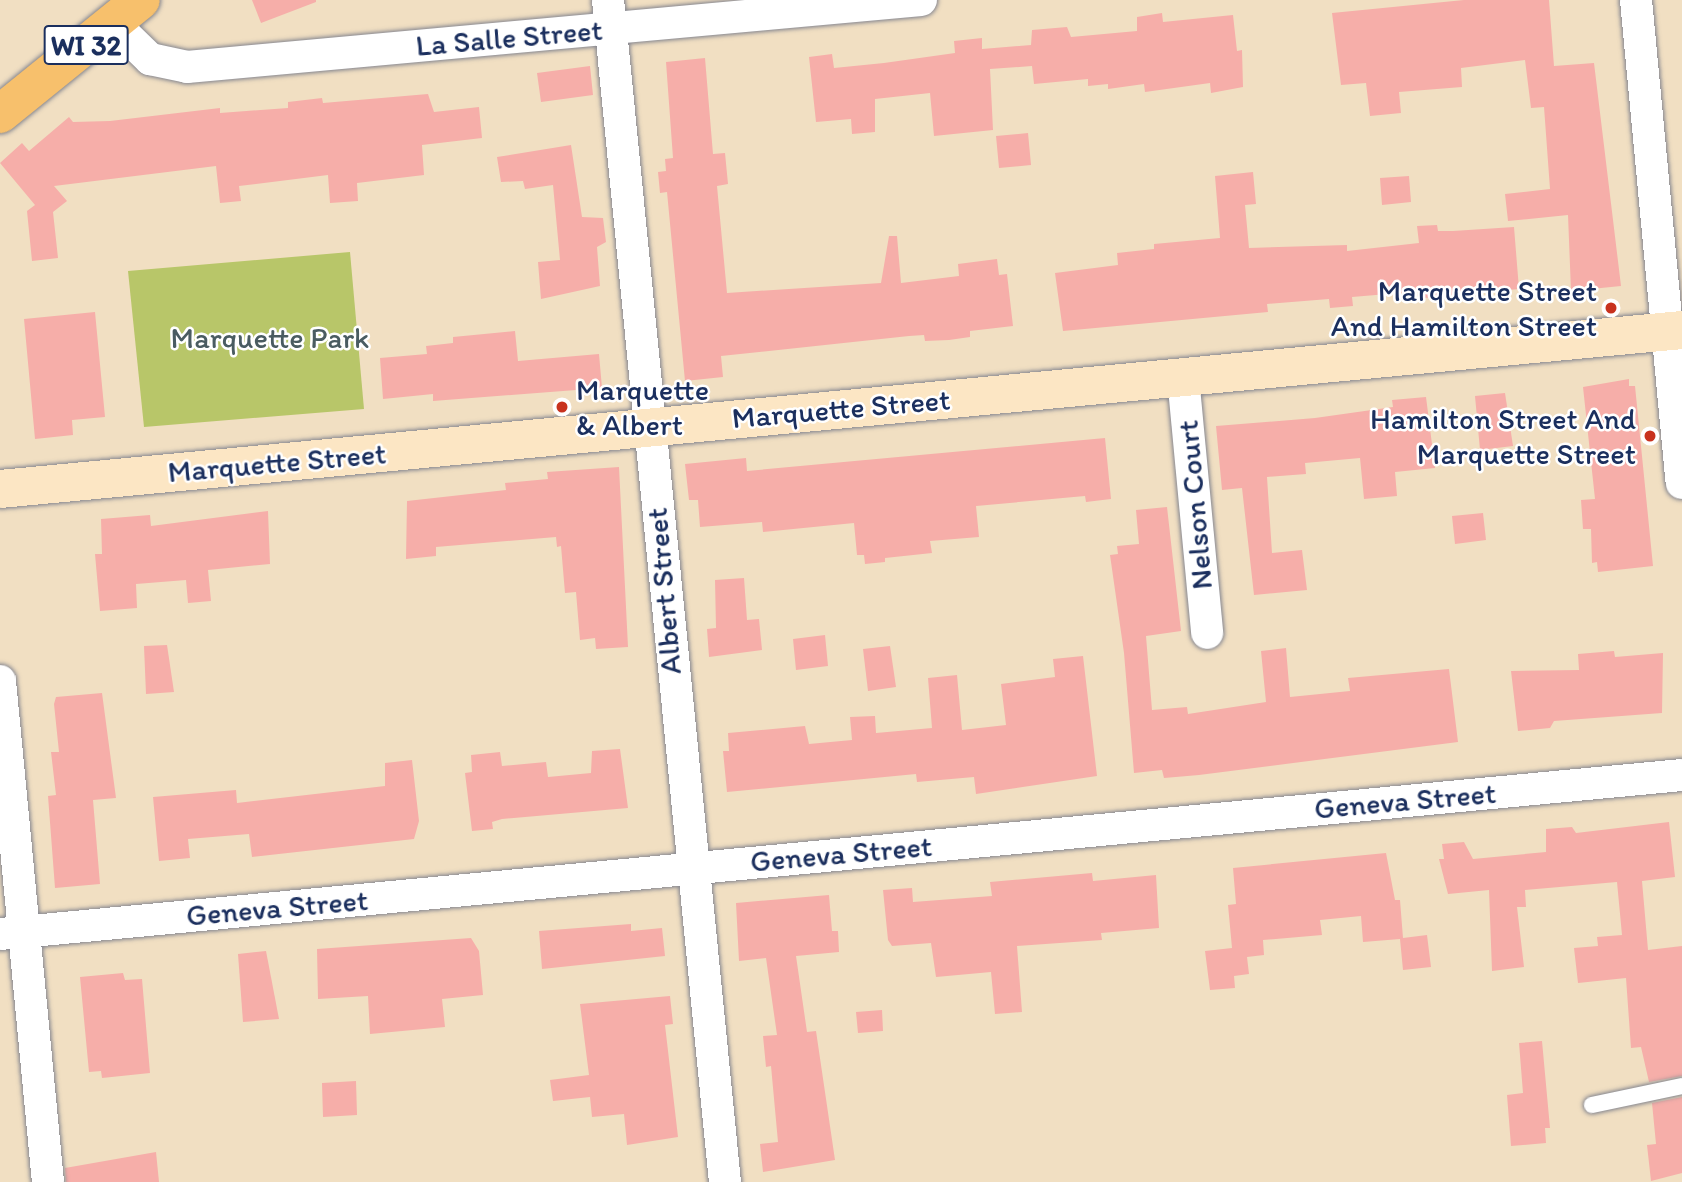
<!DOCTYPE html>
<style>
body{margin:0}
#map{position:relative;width:1682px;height:1182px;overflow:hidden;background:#f1dfc2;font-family:Itim,sans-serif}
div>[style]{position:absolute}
.green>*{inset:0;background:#b8c669}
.building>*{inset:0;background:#f6aea9}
.roads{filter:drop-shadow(0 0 2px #868790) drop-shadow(0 0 2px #868790)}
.lane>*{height:16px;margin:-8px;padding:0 8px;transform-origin:8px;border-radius:8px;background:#fff}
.street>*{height:32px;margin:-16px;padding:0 16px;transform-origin:16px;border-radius:16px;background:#fff}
.secondary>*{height:38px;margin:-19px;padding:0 19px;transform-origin:19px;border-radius:19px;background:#fce6c4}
.primary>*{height:38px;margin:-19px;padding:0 19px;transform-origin:19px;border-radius:19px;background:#f7c06c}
.dots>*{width:19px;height:19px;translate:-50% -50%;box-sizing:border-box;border:4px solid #fff;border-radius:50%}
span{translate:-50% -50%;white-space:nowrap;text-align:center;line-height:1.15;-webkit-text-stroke:5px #fff;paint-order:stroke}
.shield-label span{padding:2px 5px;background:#fff;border:2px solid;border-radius:5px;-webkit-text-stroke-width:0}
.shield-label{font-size:28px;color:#1b2f5e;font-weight:700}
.street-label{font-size:30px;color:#1b2f5e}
.poi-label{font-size:30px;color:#1b2f5e}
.right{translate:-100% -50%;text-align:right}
.left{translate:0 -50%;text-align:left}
.park-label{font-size:30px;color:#4a5c61}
</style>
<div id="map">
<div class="green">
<div style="clip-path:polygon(350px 252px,364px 409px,144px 427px,128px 271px)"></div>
</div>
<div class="building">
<div style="clip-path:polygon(252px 0,316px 0,316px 2px,261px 23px)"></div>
<div style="clip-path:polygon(1464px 0,1549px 0,1554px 66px,1594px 63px,1621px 286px,1571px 291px,1568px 215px,1508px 221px,1505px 194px,1550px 189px,1544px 107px,1531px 108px,1525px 60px,1461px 68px,1462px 87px,1399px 92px,1401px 113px,1370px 116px,1366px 83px,1341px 85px,1332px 13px)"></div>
<div style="clip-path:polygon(1162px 13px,1163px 22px,1233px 15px,1237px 51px,1242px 50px,1243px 87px,1211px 93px,1210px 83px,1145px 92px,1144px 84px,1108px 89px,1108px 84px,1088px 86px,1088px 79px,1034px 84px,1032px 66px,990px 69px,993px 130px,934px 136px,930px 93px,875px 99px,875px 132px,852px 134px,851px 119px,816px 122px,809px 57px,832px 54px,834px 68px,884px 63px,955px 53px,954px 41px,982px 38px,982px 49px,1031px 45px,1032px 30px,1067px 27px,1071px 37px,1137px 31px,1137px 17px)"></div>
<div style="clip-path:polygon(705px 58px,713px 154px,725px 153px,728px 184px,717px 186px,727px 293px,881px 283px,889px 236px,897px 236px,901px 283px,959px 276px,958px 264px,997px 259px,999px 275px,1007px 274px,1013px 326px,970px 331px,970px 337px,949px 340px,925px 341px,924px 335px,909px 336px,721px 356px,723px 377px,685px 381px,667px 192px,660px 193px,658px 172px,666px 171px,665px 159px,673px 158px,666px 62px)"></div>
<div style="clip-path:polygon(590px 66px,593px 95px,541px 102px,537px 73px)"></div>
<div style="clip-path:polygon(428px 94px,434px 112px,479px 107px,482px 138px,422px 145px,424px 175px,357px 183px,358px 201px,330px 203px,328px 175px,239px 186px,241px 201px,220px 203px,216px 166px,54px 186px,67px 201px,53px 212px,58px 258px,32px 261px,27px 211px,35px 205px,0 163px,22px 143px,29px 151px,69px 117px,73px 122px,110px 121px,220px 108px,220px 113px,288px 108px,288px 102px,322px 98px,323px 103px)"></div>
<div style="clip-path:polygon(1028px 133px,1031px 165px,999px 168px,996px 136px)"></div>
<div style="clip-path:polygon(571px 145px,582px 217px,603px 218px,606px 242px,597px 247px,600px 286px,541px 299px,538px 262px,560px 260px,553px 185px,525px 189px,523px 181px,501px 182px,497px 157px)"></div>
<div style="clip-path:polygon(1253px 172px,1256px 204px,1245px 205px,1249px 248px,1347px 245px,1347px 251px,1419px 243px,1417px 226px,1437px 225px,1438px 231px,1453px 231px,1514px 227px,1519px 289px,1424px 298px,1423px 291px,1352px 297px,1353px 306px,1330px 308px,1329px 299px,1267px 304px,1268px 312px,1063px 331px,1055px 273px,1118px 265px,1117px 253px,1154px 249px,1154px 244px,1220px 238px,1215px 176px)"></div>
<div style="clip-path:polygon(1409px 176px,1411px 202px,1382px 205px,1380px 178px)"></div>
<div style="clip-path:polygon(95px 312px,105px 417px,72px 420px,73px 435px,35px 439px,24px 319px)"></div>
<div style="clip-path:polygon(515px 331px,518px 361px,599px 354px,602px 388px,433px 401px,433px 394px,383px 399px,380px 358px,427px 354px,426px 346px,453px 343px,453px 337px)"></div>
<div style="clip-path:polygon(1629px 379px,1629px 386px,1635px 386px,1653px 566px,1598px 572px,1597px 562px,1592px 563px,1591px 529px,1583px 529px,1581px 500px,1595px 499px,1583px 387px)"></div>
<div style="clip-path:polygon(1505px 393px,1513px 446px,1480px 450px,1475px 396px)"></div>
<div style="clip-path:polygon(1426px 397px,1435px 468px,1395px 472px,1397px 496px,1364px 499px,1360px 458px,1305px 463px,1306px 474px,1267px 477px,1272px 553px,1302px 550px,1307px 590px,1254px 595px,1242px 488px,1222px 490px,1216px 426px,1315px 418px,1393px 407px,1392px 400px)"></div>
<div style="clip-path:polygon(1105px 438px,1111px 499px,1086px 502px,1085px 496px,976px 506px,979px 537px,930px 541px,932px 553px,885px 558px,885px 562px,865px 564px,864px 555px,857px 555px,854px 523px,763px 532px,762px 522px,700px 527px,698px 500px,689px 500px,685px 464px,746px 458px,747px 471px)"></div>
<div style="clip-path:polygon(619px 467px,628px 647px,596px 649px,595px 638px,580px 640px,576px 592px,565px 593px,561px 546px,557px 547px,556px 537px,436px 547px,436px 556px,406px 559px,407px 501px,506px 490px,505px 483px,548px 479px,547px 472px)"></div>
<div style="clip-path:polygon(1167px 507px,1181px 631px,1146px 636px,1152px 710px,1187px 707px,1188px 714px,1266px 702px,1261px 651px,1286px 648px,1290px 697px,1350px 691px,1348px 678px,1449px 669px,1458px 742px,1199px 775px,1164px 778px,1162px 770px,1134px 773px,1124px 653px,1110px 555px,1118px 554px,1117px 546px,1139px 544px,1136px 510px)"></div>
<div style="clip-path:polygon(268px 511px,270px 564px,208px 570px,211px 601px,188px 603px,186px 580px,136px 584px,137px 608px,100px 611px,95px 554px,102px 554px,101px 519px,150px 515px,151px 526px)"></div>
<div style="clip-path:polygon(1483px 513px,1486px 540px,1455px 544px,1452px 516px)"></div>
<div style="clip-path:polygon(744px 578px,747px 620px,759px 619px,762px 650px,709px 657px,707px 629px,716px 628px,715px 580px)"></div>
<div style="clip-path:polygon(825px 635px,828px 666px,796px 670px,793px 639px)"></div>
<div style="clip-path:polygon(167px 645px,174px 692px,146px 694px,144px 646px)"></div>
<div style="clip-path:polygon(890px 646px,896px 687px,868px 691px,863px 649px)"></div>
<div style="clip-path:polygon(1614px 651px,1615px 657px,1663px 653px,1662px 713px,1554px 721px,1550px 728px,1518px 731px,1511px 671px,1579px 670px,1578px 654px)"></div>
<div style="clip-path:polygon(1083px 656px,1097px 776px,976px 794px,974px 777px,917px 782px,916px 774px,727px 792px,723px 751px,729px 751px,728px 733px,805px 726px,809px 744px,852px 740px,850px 717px,875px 716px,876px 733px,932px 728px,928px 678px,957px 675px,962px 730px,1006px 725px,1001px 684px,1055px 677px,1053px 659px)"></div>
<div style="clip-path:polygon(102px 693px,116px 798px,93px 800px,100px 884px,55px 888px,48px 796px,56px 795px,51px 752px,59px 752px,54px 704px,56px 697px)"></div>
<div style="clip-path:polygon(620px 749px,628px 808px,502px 819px,492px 822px,493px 829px,472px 831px,465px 773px,472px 772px,471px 755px,500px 752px,502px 766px,546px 762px,548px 777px,591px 773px,592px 751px)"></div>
<div style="clip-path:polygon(412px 760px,419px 821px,414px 839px,252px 857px,249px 834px,188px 839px,190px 858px,159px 861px,153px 797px,236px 790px,237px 803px,385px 786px,385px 763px)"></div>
<div style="clip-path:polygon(1669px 822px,1675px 877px,1642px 881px,1648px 950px,1682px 946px,1682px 1076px,1649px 1082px,1641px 1047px,1631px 1048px,1626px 978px,1578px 983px,1574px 948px,1598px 946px,1597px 937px,1622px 935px,1617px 882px,1525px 890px,1526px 907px,1517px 907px,1524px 967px,1492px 971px,1489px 890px,1448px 894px,1439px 859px,1444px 859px,1442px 844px,1464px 842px,1473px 859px,1546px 852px,1546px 829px,1572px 827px,1576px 833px)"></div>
<div style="clip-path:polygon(1386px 853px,1395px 900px,1400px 900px,1403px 938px,1427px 935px,1431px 967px,1403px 970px,1400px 939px,1363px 942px,1361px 916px,1320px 920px,1322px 935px,1263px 940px,1264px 955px,1247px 957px,1249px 974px,1234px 976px,1235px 988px,1210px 990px,1205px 951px,1232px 948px,1228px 905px,1236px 904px,1233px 868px)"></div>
<div style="clip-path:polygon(1092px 873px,1093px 881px,1156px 875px,1159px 928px,1101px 933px,1102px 940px,1017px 946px,1022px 1012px,995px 1014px,991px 972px,936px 977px,931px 943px,892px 946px,888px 940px,883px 890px,912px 888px,913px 902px,992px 896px,990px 882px)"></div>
<div style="clip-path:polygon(829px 895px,832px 931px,838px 931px,839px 952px,796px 956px,807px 1032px,816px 1031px,835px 1160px,763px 1172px,760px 1144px,778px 1142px,771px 1066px,766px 1067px,763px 1036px,777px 1035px,766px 958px,739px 961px,736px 903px)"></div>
<div style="clip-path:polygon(631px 924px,631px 931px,662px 928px,665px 956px,542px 969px,539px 931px)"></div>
<div style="clip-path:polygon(471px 938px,479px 951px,483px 995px,442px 999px,445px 1027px,370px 1034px,368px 996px,318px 999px,317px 949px)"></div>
<div style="clip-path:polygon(266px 951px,279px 1019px,243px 1022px,238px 954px)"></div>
<div style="clip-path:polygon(123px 973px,125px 980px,142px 979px,150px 1073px,102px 1078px,101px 1071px,89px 1072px,80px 977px)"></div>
<div style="clip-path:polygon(670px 996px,673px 1024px,665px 1025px,678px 1137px,627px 1145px,624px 1114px,592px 1117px,590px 1097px,553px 1101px,550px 1080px,589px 1075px,580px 1004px)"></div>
<div style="clip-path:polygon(882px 1010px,883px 1031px,858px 1033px,856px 1012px)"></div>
<div style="clip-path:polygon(1542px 1041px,1550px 1128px,1545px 1128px,1546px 1143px,1511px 1146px,1507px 1095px,1523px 1093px,1519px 1043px)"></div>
<div style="clip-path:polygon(356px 1081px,357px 1115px,323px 1117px,322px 1083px)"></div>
<div style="clip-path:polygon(1682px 1097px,1682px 1173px,1651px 1181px,1647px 1145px,1656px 1144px,1652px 1103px)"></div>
<div style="clip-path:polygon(156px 1152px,159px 1182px,66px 1182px,65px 1168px)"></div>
</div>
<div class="roads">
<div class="lane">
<div style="left:1592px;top:1105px;width:92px;rotate:-11.9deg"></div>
</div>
<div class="street">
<div style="left:608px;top:0;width:1188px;rotate:84.35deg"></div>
<div style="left:1636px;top:0;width:485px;rotate:84.6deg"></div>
<div style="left:113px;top:23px;width:52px;rotate:44.2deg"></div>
<div style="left:150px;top:59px;width:38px;rotate:12deg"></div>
<div style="left:187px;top:67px;width:737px;rotate:-5.22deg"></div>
<div style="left:1183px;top:377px;width:257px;rotate:84.6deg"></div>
<div style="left:0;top:681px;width:503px;rotate:84.53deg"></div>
<div style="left:0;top:934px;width:1689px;rotate:-5.4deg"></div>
</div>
<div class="secondary">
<div style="left:0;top:489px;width:1689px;rotate:-5.4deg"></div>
</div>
<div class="primary">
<div style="left:0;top:114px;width:181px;rotate:-39deg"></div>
</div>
</div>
<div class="dots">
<div style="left:1611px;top:308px;background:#c8321e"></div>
<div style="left:562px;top:407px;background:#c8321e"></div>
<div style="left:1650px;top:436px;background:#c8321e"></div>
</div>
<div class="shield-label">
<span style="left:86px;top:45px">WI 32</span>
</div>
<div class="street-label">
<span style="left:509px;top:38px;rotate:-5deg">La Salle Street</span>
<span style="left:841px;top:409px;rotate:-5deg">Marquette Street</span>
<span style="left:277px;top:463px;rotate:-5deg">Marquette Street</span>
<span style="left:1195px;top:505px;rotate:-95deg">Nelson Court</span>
<span style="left:664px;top:591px;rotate:-95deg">Albert Street</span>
<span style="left:1405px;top:801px;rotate:-5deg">Geneva Street</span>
<span style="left:841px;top:854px;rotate:-5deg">Geneva Street</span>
<span style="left:277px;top:908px;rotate:-5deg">Geneva Street</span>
</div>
<div class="poi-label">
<span class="right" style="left:1597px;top:308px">Marquette Street<br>And Hamilton Street</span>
<span class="left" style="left:576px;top:407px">Marquette<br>&amp; Albert</span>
<span class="right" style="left:1636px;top:436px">Hamilton Street And<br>Marquette Street</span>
</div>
<div class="park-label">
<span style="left:270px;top:338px">Marquette Park</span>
</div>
</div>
